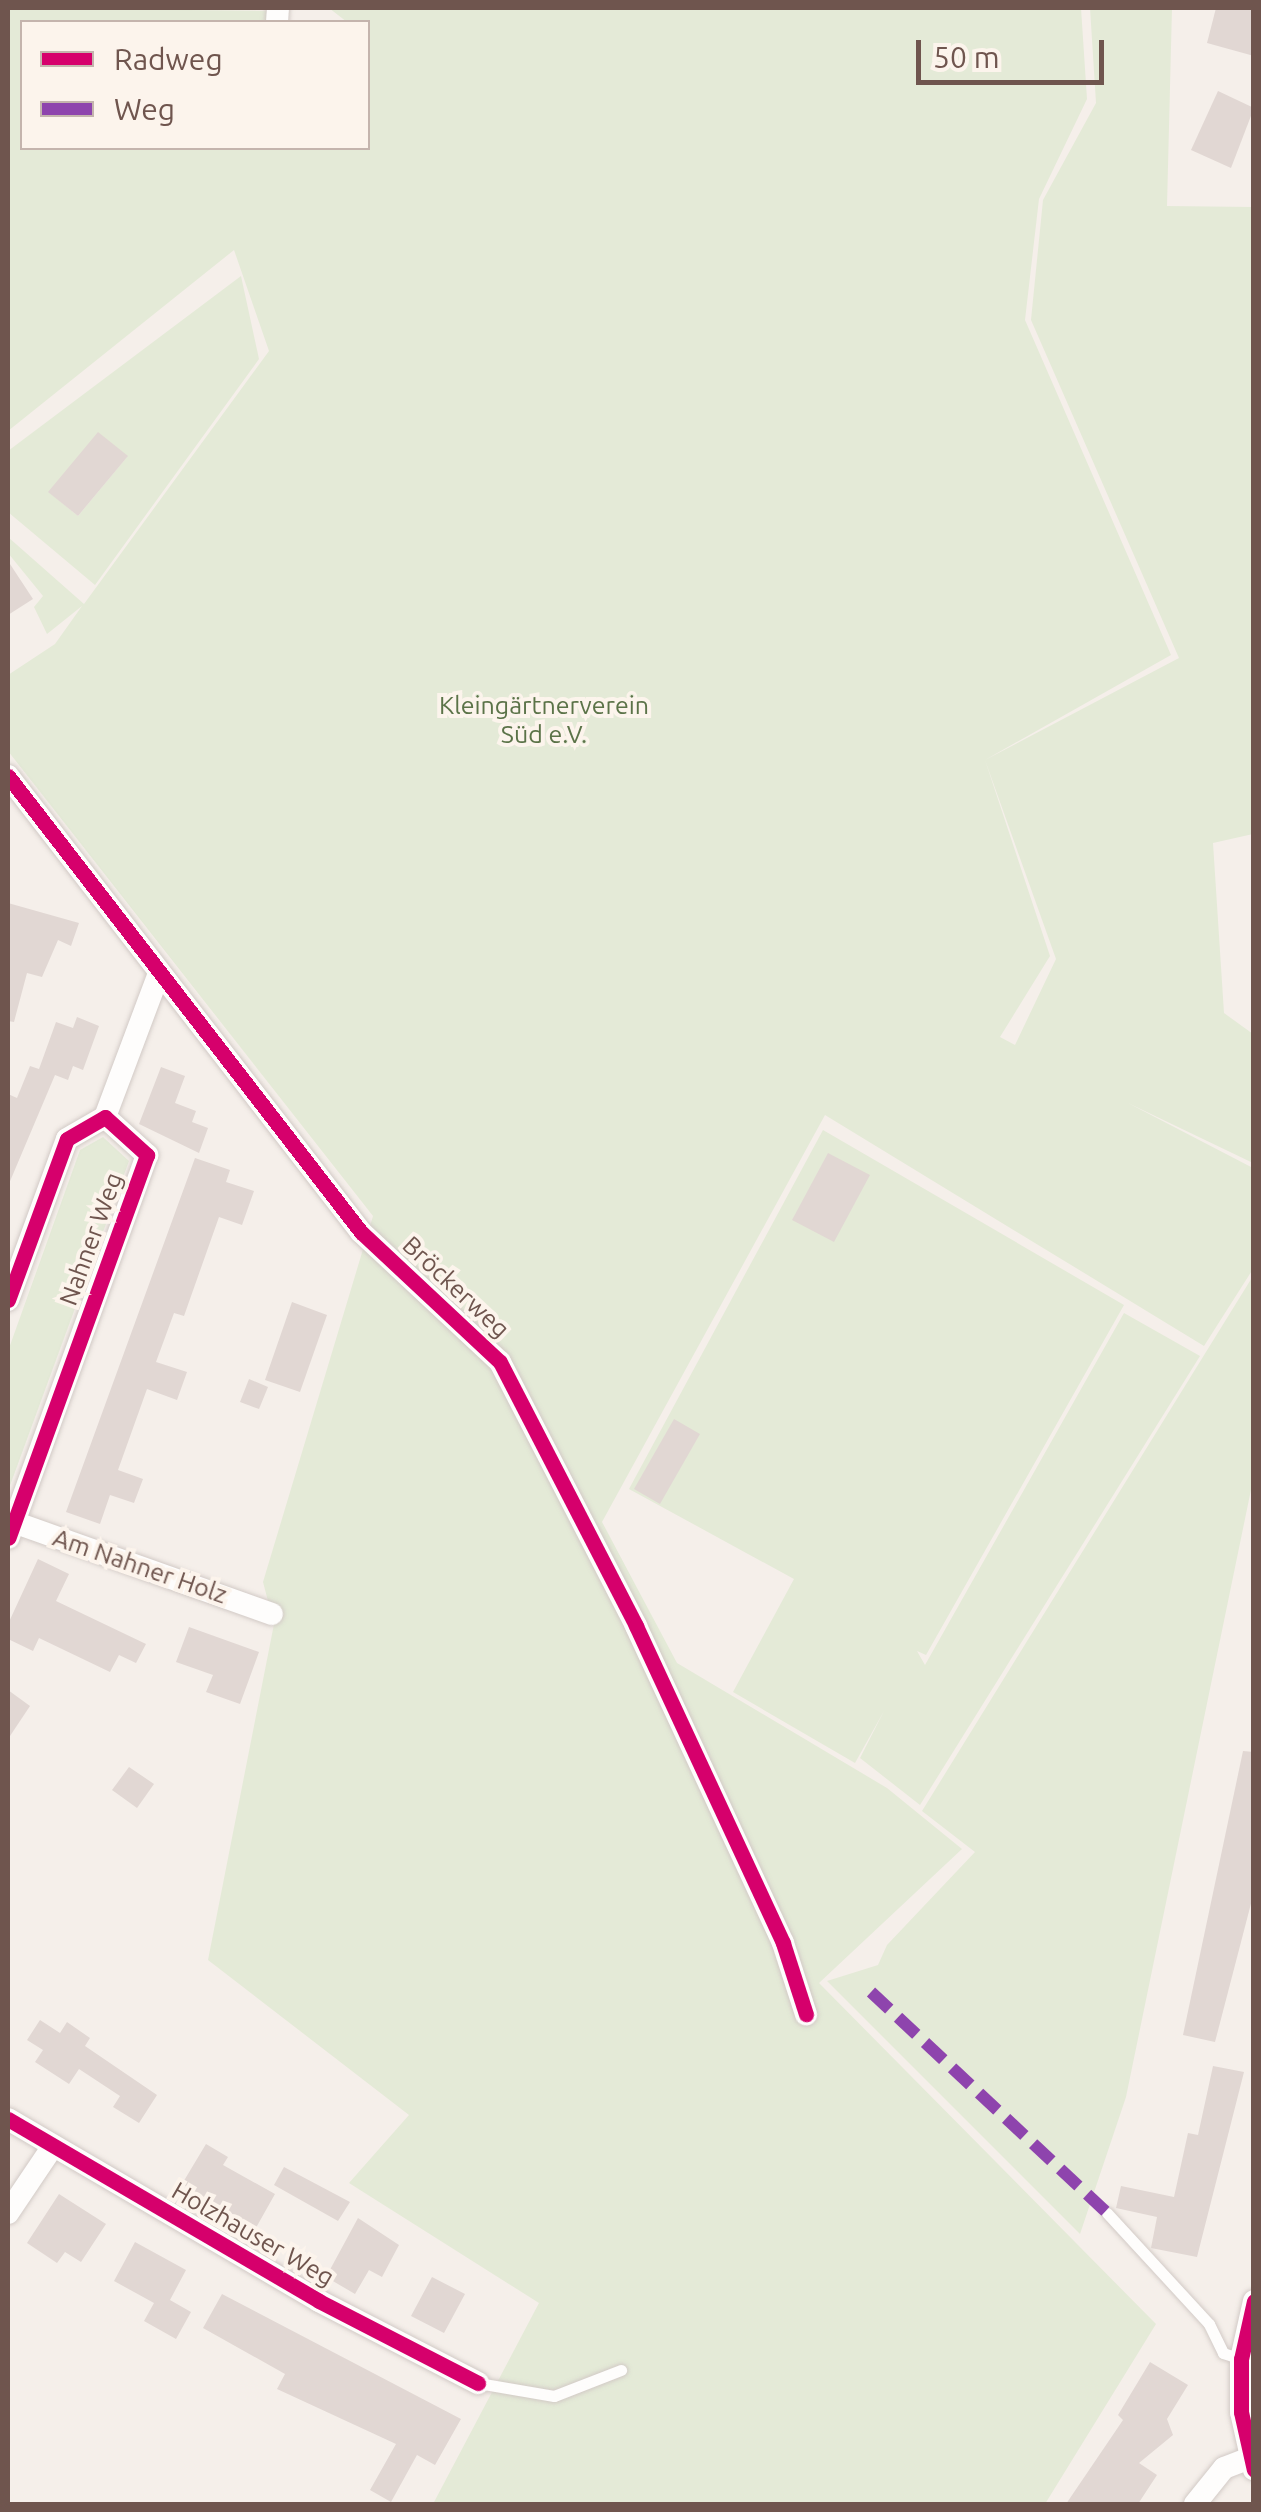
<!DOCTYPE html>
<meta charset="utf-8">
<style>
body{margin:0}
#map{position:relative;width:1261px;height:2512px;overflow:hidden;background:#f5efea;font-family:Ubuntu,sans-serif}
div>[style]{position:absolute}
.green>*{inset:0;background:#e4ead7}
.building>*{inset:0;background:#e1d7d3}
.roads{filter:drop-shadow(0 0 2px #d2cac6) drop-shadow(0 0 2px #d2cac6)}
.lane>*{height:11px;margin:-5.5px;padding:0 5.5px;transform-origin:5.5px;border-radius:5.5px;background:#fefdfc}
.street>*{height:22px;margin:-11px;padding:0 11px;transform-origin:11px;border-radius:11px;background:#fefdfc}
.quiet>*{height:12px;margin-top:-6px;transform-origin:0;background:repeating-linear-gradient(90deg,#8e44ad 0 25px,transparent 0 37px)}
.cycleway>*{height:15px;margin:-7.5px;padding:0 7.5px;transform-origin:7.5px;border-radius:7.5px;background:#d6006c}
span{translate:-50% -50%;white-space:nowrap;text-align:center;line-height:1.15;-webkit-text-stroke:8px #fcf4ec;paint-order:stroke}
.park-label{font-size:25px;color:#5b7348}
.street-label{font-size:25px;color:#6f554e}
.frame{position:absolute;inset:0;border:10px solid #6f554e;pointer-events:none}
.legend{position:absolute;left:20px;top:20px;width:350px;height:130px;box-sizing:border-box;background:#fcf4ec;border:2px solid #c4b4ad;margin:0;padding:12px 18px;list-style:none;font-size:30px;color:#6f554e}
.legend li{display:flex;align-items:center;gap:20px;height:50px}
.legend b{width:50px;border:2px solid #c4b4ad}
.scale{position:absolute;left:916px;top:40px;width:188px;height:45px;box-sizing:border-box;border:5px solid #6f554e;border-top:0;padding-left:12px;font-size:30px;line-height:35px;white-space:nowrap;color:#6f554e;-webkit-text-stroke:8px #fcf4ec;paint-order:stroke}
</style>
<div id="map">
<div class="green">
<div style="clip-path:polygon(evenodd,8px 8px,268px 11px,266px 22px,22px 22px,22px 148px,368px 148px,368px 22px,347px 22px,329px 8px,1081px 8px,1087px 99px,1039px 199px,1025px 320px,1171px 655px,985px 760px,1179px 658px,1031px 320px,1043px 200px,1096px 103px,1090px 8px,1172px 8px,1167px 206px,1253px 207px,1253px 834px,1213px 843px,1224px 1013px,1253px 1034px,1253px 1163px,1128px 1103px,1253px 1168px,1253px 1269px,1204px 1346px,825px 1115px,602px 1522px,677px 1663px,887px 1788px,962px 1849px,819px 1983px,1156px 2324px,1045px 2504px,433px 2504px,539px 2303px,349px 2183px,409px 2115px,208px 1960px,274px 1624px,263px 1582px,373px 1216px,8px 751px,8px 675px,55px 644px,82px 606px,47px 634px,34px 607px,43px 596px,8px 553px,8px 537px,84px 604px,269px 351px,234px 250px,8px 431px,8px 8px,985px 760px,1056px 959px,1015px 1045px,1000px 1037px,1050px 956px,985px 760px)"></div>
<div style="clip-path:polygon(evenodd,241px 276px,259px 359px,95px 585px,8px 512px,8px 451px,241px 276px,127px 457px,78px 516px,49px 492px,127px 457px)"></div>
<div style="clip-path:polygon(823px 1130px,1124px 1305px,926px 1655px,917px 1651px,925px 1665px,1124px 1313px,1200px 1356px,920px 1805px,860px 1758px,884px 1711px,855px 1763px,733px 1692px,794px 1579px,629px 1489px)"></div>
<div style="clip-path:polygon(103px 1137px,129px 1161px,8px 1491px,8px 1351px,80px 1150px)"></div>
<div style="clip-path:polygon(1253px 1276px,1253px 1480px,1126px 2097px,1080px 2234px,827px 1981px,878px 1965px,887px 1945px,975px 1852px,922px 1811px)"></div>
</div>
<div class="building">
<div style="clip-path:polygon(1216px 8px,1254px 8px,1254px 56px,1207px 43px)"></div>
<div style="clip-path:polygon(1218px 91px,1254px 108px,1231px 168px,1191px 150px)"></div>
<div style="clip-path:polygon(98px 432px,128px 456px,78px 516px,48px 492px)"></div>
<div style="clip-path:polygon(8px 561px,33px 599px,8px 615px)"></div>
<div style="clip-path:polygon(8px 903px,79px 923px,71px 946px,58px 940px,42px 977px,27px 973px,14px 1022px,8px 1021px)"></div>
<div style="clip-path:polygon(77px 1017px,99px 1026px,83px 1070px,73px 1066px,68px 1080px,55px 1075px,8px 1186px,8px 1094px,17px 1098px,30px 1066px,39px 1069px,56px 1022px,73px 1028px)"></div>
<div style="clip-path:polygon(161px 1067px,185px 1076px,175px 1103px,196px 1111px,192px 1122px,208px 1128px,199px 1153px,139px 1124px)"></div>
<div style="clip-path:polygon(828px 1153px,870px 1175px,834px 1242px,792px 1220px)"></div>
<div style="clip-path:polygon(195px 1158px,230px 1170px,226px 1182px,254px 1191px,242px 1225px,219px 1217px,184px 1316px,174px 1313px,156px 1362px,187px 1372px,177px 1400px,147px 1389px,118px 1470px,143px 1479px,134px 1503px,110px 1495px,100px 1524px,66px 1512px)"></div>
<div style="clip-path:polygon(292px 1302px,327px 1315px,300px 1392px,265px 1380px)"></div>
<div style="clip-path:polygon(249px 1379px,268px 1387px,259px 1409px,240px 1402px)"></div>
<div style="clip-path:polygon(674px 1419px,700px 1434px,660px 1504px,634px 1489px)"></div>
<div style="clip-path:polygon(38px 1559px,69px 1574px,56px 1601px,146px 1644px,136px 1663px,119px 1655px,110px 1672px,39px 1638px,33px 1651px,8px 1639px,8px 1624px)"></div>
<div style="clip-path:polygon(189px 1627px,259px 1652px,240px 1704px,206px 1692px,213px 1675px,176px 1662px)"></div>
<div style="clip-path:polygon(8px 1690px,30px 1706px,8px 1739px)"></div>
<div style="clip-path:polygon(1243px 1751px,1254px 1752px,1254px 1892px,1215px 2042px,1183px 2035px)"></div>
<div style="clip-path:polygon(129px 1767px,154px 1784px,137px 1808px,112px 1790px)"></div>
<div style="clip-path:polygon(40px 2020px,60px 2033px,67px 2022px,90px 2038px,85px 2046px,157px 2095px,139px 2123px,113px 2107px,120px 2096px,79px 2069px,69px 2084px,35px 2062px,43px 2050px,27px 2040px)"></div>
<div style="clip-path:polygon(1213px 2066px,1244px 2072px,1197px 2257px,1151px 2248px,1157px 2217px,1116px 2208px,1121px 2186px,1174px 2197px,1188px 2133px,1198px 2135px)"></div>
<div style="clip-path:polygon(206px 2144px,228px 2157px,223px 2165px,275px 2194px,248px 2242px,218px 2224px,226px 2210px,182px 2184px)"></div>
<div style="clip-path:polygon(284px 2167px,350px 2202px,338px 2221px,274px 2185px)"></div>
<div style="clip-path:polygon(59px 2194px,106px 2224px,81px 2262px,65px 2252px,57px 2263px,27px 2243px)"></div>
<div style="clip-path:polygon(358px 2218px,399px 2245px,382px 2277px,369px 2270px,355px 2294px,326px 2277px)"></div>
<div style="clip-path:polygon(135px 2242px,186px 2270px,170px 2300px,191px 2312px,176px 2339px,144px 2321px,154px 2303px,114px 2281px)"></div>
<div style="clip-path:polygon(432px 2277px,465px 2294px,444px 2333px,411px 2316px)"></div>
<div style="clip-path:polygon(222px 2294px,461px 2419px,435px 2465px,417px 2455px,391px 2502px,370px 2490px,396px 2444px,277px 2389px,285px 2374px,203px 2328px)"></div>
<div style="clip-path:polygon(1150px 2362px,1188px 2385px,1167px 2419px,1173px 2435px,1139px 2463px,1157px 2475px,1138px 2504px,1066px 2504px,1123px 2420px,1118px 2415px)"></div>
</div>
<div class="roads">
<div class="lane">
<div style="left:1107px;top:2213px;width:151px;rotate:47.4deg"></div>
<div style="left:1209px;top:2324px;width:32px;rotate:64deg"></div>
<div style="left:1223px;top:2353px;width:19px;rotate:18deg"></div>
<div style="left:478px;top:2383px;width:77px;rotate:9.7deg"></div>
<div style="left:554px;top:2396px;width:72px;rotate:-21.2deg"></div>
</div>
<div class="street">
<div style="left:277px;top:22px;width:14px;rotate:-86deg"></div>
<div style="left:8px;top:776px;width:577px;rotate:52.26deg"></div>
<div style="left:361px;top:1232px;width:190px;rotate:43.1deg"></div>
<div style="left:500px;top:1362px;width:297px;rotate:62.7deg"></div>
<div style="left:636px;top:1626px;width:349px;rotate:65.1deg"></div>
<div style="left:783px;top:1943px;width:75px;rotate:72.1deg"></div>
<div style="left:105px;top:1117px;width:151px;rotate:-69.4deg"></div>
<div style="left:8px;top:1300px;width:171px;rotate:-69.9deg"></div>
<div style="left:67px;top:1139px;width:44px;rotate:-30.1deg"></div>
<div style="left:105px;top:1117px;width:57px;rotate:42.1deg"></div>
<div style="left:147px;top:1155px;width:407px;rotate:109.9deg"></div>
<div style="left:8px;top:1520px;width:280px;rotate:19.6deg"></div>
<div style="left:8px;top:2119px;width:360px;rotate:30.3deg"></div>
<div style="left:319px;top:2301px;width:179px;rotate:27.3deg"></div>
<div style="left:8px;top:2213px;width:81px;rotate:-56.1deg"></div>
<div style="left:1254px;top:2301px;width:59px;rotate:102.6deg"></div>
<div style="left:1241px;top:2359px;width:53px;rotate:90deg"></div>
<div style="left:1241px;top:2412px;width:59px;rotate:77.4deg"></div>
<div style="left:1195px;top:2504px;width:46px;rotate:-51.1deg"></div>
<div style="left:1224px;top:2468px;width:25px;rotate:-21deg"></div>
</div>
</div>
<div class="quiet">
<div style="left:871px;top:1992px;width:323px;rotate:43.1deg"></div>
</div>
<div class="cycleway">
<div style="left:8px;top:776px;width:577px;rotate:52.26deg"></div>
<div style="left:361px;top:1232px;width:190px;rotate:43.1deg"></div>
<div style="left:500px;top:1362px;width:297px;rotate:62.7deg"></div>
<div style="left:636px;top:1626px;width:349px;rotate:65.1deg"></div>
<div style="left:783px;top:1943px;width:75px;rotate:72.1deg"></div>
<div style="left:8px;top:1300px;width:171px;rotate:-69.9deg"></div>
<div style="left:67px;top:1139px;width:44px;rotate:-30.1deg"></div>
<div style="left:105px;top:1117px;width:57px;rotate:42.1deg"></div>
<div style="left:147px;top:1155px;width:407px;rotate:109.9deg"></div>
<div style="left:8px;top:2119px;width:360px;rotate:30.3deg"></div>
<div style="left:319px;top:2301px;width:179px;rotate:27.3deg"></div>
<div style="left:1254px;top:2301px;width:59px;rotate:102.6deg"></div>
<div style="left:1241px;top:2359px;width:53px;rotate:90deg"></div>
<div style="left:1241px;top:2412px;width:59px;rotate:77.4deg"></div>
</div>
<div class="park-label">
<span style="left:544px;top:720px">Kleingärtnerverein<br>Süd e.V.</span>
</div>
<div class="street-label">
<span style="left:91px;top:1239px;rotate:-70deg">Nahner Weg</span>
<span style="left:456px;top:1287px;rotate:43deg">Bröckerweg</span>
<span style="left:140px;top:1566px;rotate:19deg">Am Nahner Holz</span>
<span style="left:253px;top:2234px;rotate:30deg">Holzhauser Weg</span>
</div>
<div class="frame"></div>
<ul class="legend">
<li><b style="height:12px;background:#d6006c"></b>Radweg</li>
<li><b style="height:12px;background:#8e44ad"></b>Weg</li>
</ul>
<div class="scale">50 m</div>
</div>
